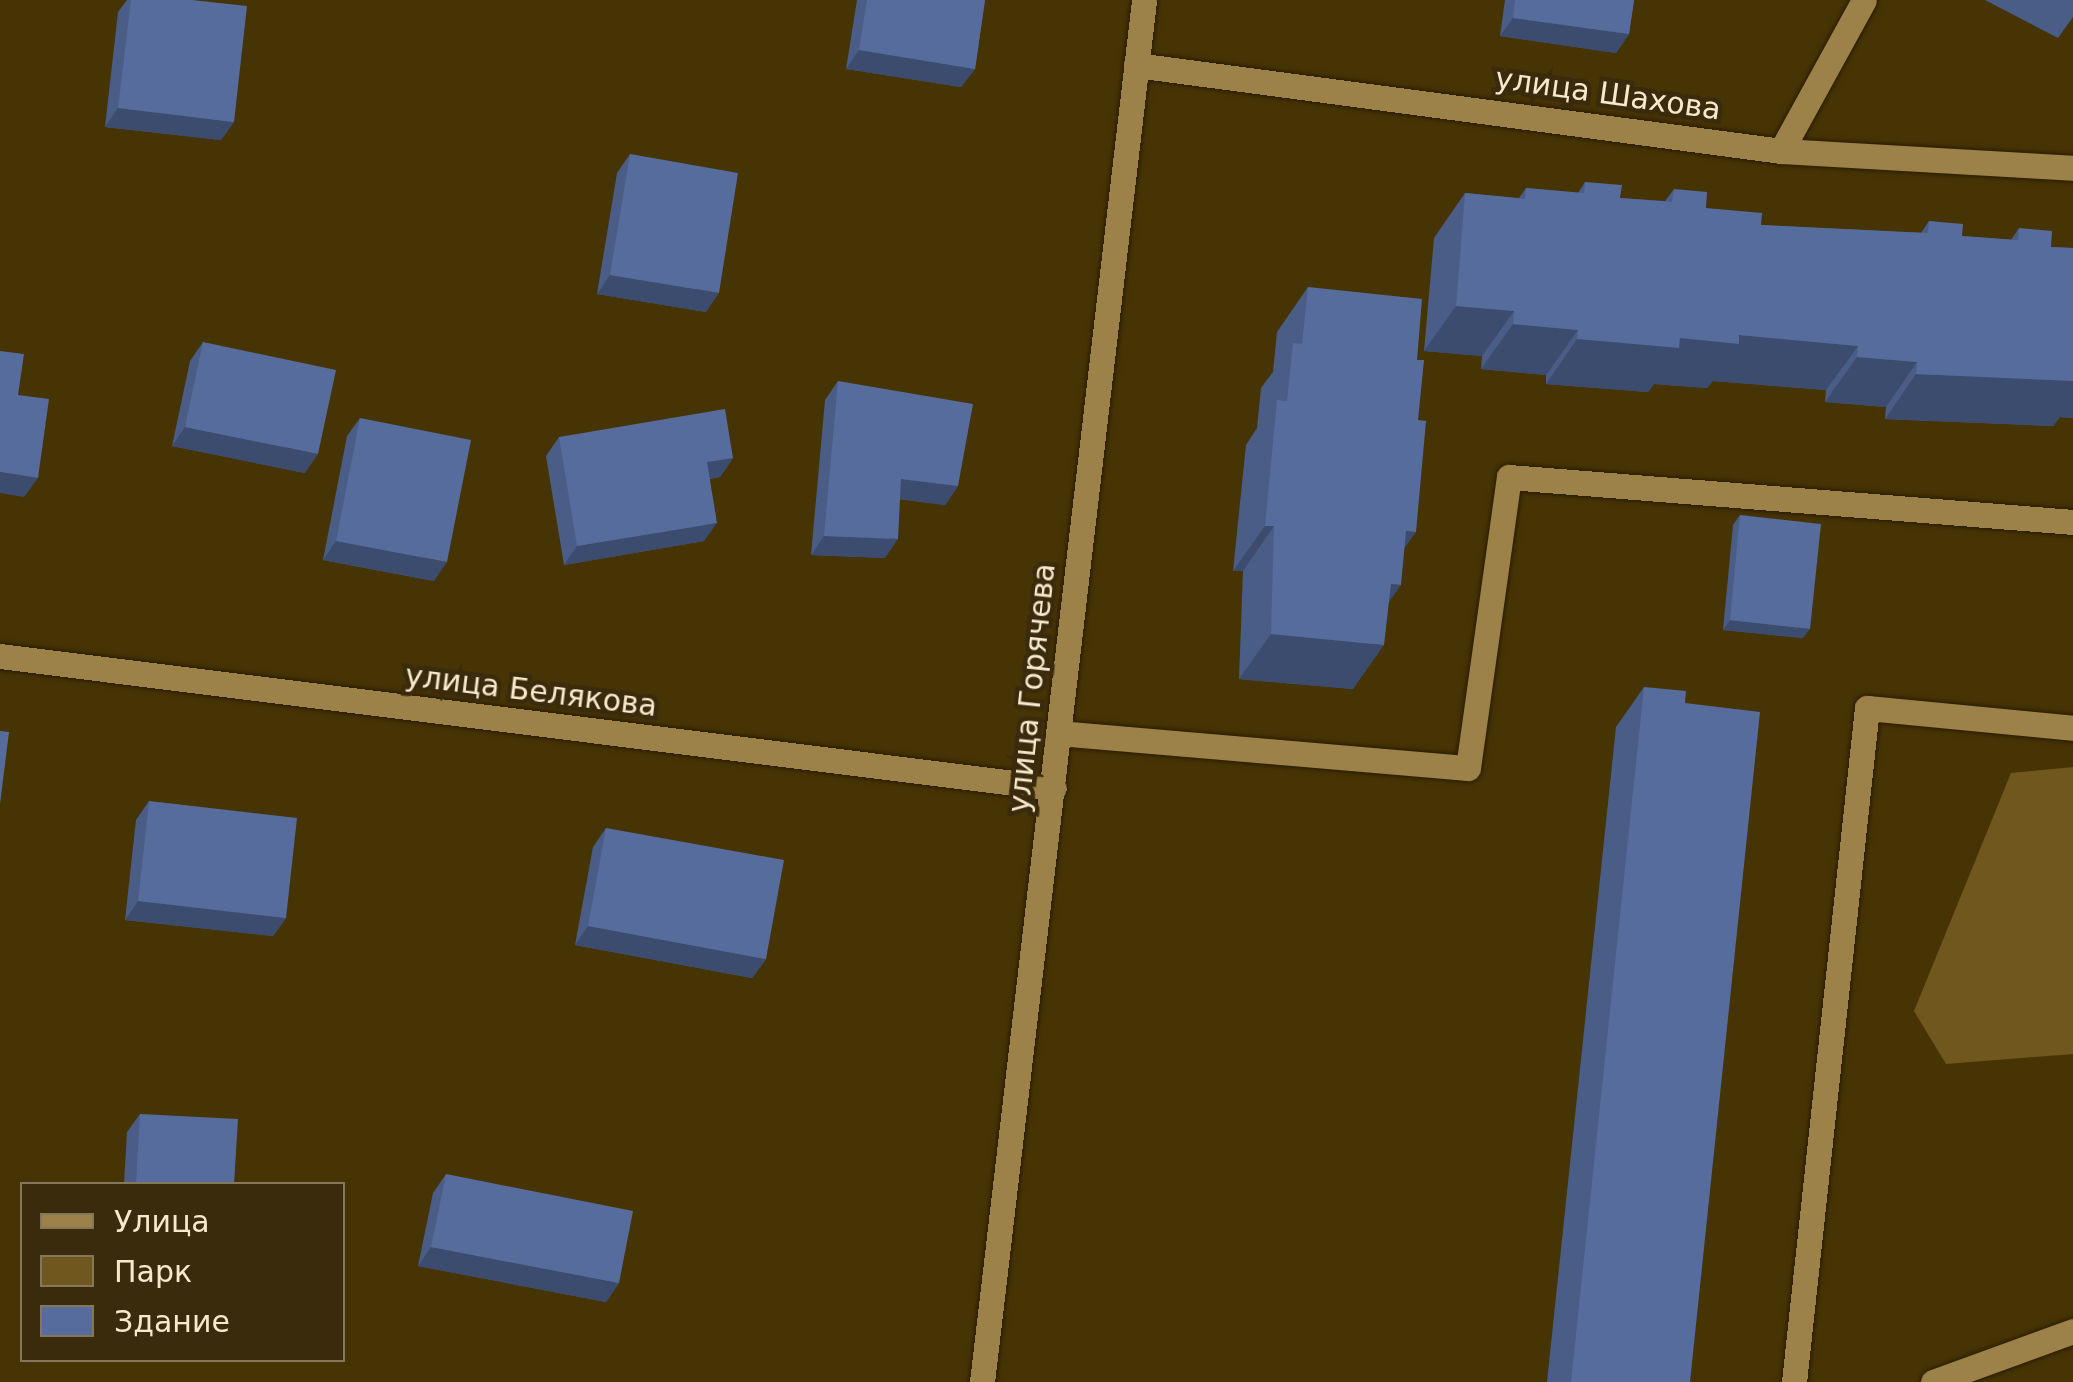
<!DOCTYPE html>
<meta charset="utf-8">
<style>
body{margin:0}
#map{position:relative;width:2073px;height:1382px;overflow:hidden;background:#473405;font-family:"DejaVu Sans",sans-serif}
div>[style]{position:absolute}
.green>*{inset:0;background:#70571e}
.roads{filter:drop-shadow(0 0 2px #291c00) drop-shadow(0 0 2px #291c00)}
.lane>*{height:25px;margin:-12.5px;padding:0 12.5px;transform-origin:12.5px;border-radius:12.5px;background:#9c8148}
.street>*{height:25px;margin:-12.5px;padding:0 12.5px;transform-origin:12.5px;border-radius:12.5px;background:#9c8148}
.secondary>*{height:25px;margin:-12.5px;padding:0 12.5px;transform-origin:12.5px;border-radius:12.5px;background:#9c8148}
.wall>*{inset:0;background:#495d87}
.shaded-wall>*{inset:0;background:#3c4c6e}
.building>*{inset:0;background:#556c9d}
span{translate:-50% -50%;white-space:nowrap;text-align:center;line-height:1.15;-webkit-text-stroke:9px #392b0c;paint-order:stroke}
.street-label{font-size:30px;color:#f8e9cc}
.legend{position:absolute;left:20px;top:1182px;width:325px;height:180px;box-sizing:border-box;background:#392b0c;border:2px solid #857759;margin:0;padding:12px 18px;list-style:none;font-size:30px;color:#f8e9cc}
.legend li{display:flex;align-items:center;gap:20px;height:50px}
.legend b{width:50px;border:2px solid #857759}
</style>
<div id="map">
<div class="green">
<div style="clip-path:polygon(2073px 767px,2073px 1054px,1946px 1064px,1914px 1011px,2011px 773px)"></div>
</div>
<div class="roads">
<div class="lane">
<div style="left:1781px;top:151px;width:172px;rotate:-61.2deg"></div>
<div style="left:1059px;top:733px;width:410px;rotate:4.9deg"></div>
<div style="left:1468px;top:768px;width:294px;rotate:-82deg"></div>
<div style="left:1509px;top:477px;width:566px;rotate:4.56deg"></div>
<div style="left:1794px;top:1382px;width:678px;rotate:-83.82deg"></div>
<div style="left:1867px;top:708px;width:207px;rotate:5.5deg"></div>
<div style="left:1933px;top:1382px;width:149px;rotate:-20deg"></div>
</div>
<div class="street">
<div style="left:1136px;top:65px;width:651px;rotate:7.59deg"></div>
<div style="left:1781px;top:151px;width:292px;rotate:3.3deg"></div>
<div style="left:0;top:656px;width:1062px;rotate:7.14deg"></div>
</div>
<div class="secondary">
<div style="left:982px;top:1382px;width:1391px;rotate:-83.31deg"></div>
</div>
</div>
<div class="wall">
<div style="clip-path:polygon(127px 0,131px 0,234px 122px,221px 140px,105px 127px,118px 12px)"></div>
<div style="clip-path:polygon(857px 0,985px 0,975px 69px,961px 87px,846px 69px)"></div>
<div style="clip-path:polygon(1505px 0,1634px 0,1629px 34px,1616px 53px,1500px 36px)"></div>
<div style="clip-path:polygon(1985px 0,2073px 0,2073px 17px,2058px 38px)"></div>
<div style="clip-path:polygon(630px 154px,706px 312px,597px 294px,617px 173px)"></div>
<div style="clip-path:polygon(1585px 182px,1620px 198px,1665px 201px,1674px 189px,1706px 208px,1761px 225px,1921px 233px,1929px 221px,1962px 236px,2011px 240px,2019px 228px,2051px 247px,2073px 248px,2073px 418px,2060px 417px,2053px 426px,1885px 419px,1886px 407px,1825px 402px,1826px 390px,1713px 381px,1707px 388px,1654px 384px,1648px 392px,1546px 384px,1546px 375px,1481px 369px,1482px 356px,1424px 351px,1434px 238px,1465px 193px,1519px 198px,1526px 188px,1578px 193px)"></div>
<div style="clip-path:polygon(1308px 287px,1417px 360px,1404px 549px,1389px 602px,1353px 689px,1239px 679px,1243px 571px,1233px 571px,1246px 445px,1257px 428px,1261px 388px,1273px 372px,1277px 332px)"></div>
<div style="clip-path:polygon(203px 342px,305px 473px,172px 446px,190px 361px)"></div>
<div style="clip-path:polygon(838px 381px,958px 486px,945px 505px,900px 499px,885px 558px,811px 555px,825px 400px)"></div>
<div style="clip-path:polygon(360px 418px,434px 581px,323px 560px,347px 436px)"></div>
<div style="clip-path:polygon(559px 437px,733px 458px,720px 477px,710px 479px,704px 541px,564px 565px,546px 456px)"></div>
<div style="clip-path:polygon(1740px 515px,1803px 638px,1723px 630px,1733px 525px)"></div>
<div style="clip-path:polygon(1644px 687px,1685px 703px,1690px 1382px,1547px 1382px,1616px 727px)"></div>
<div style="clip-path:polygon(149px 801px,286px 918px,273px 936px,125px 920px,136px 820px)"></div>
<div style="clip-path:polygon(606px 828px,766px 959px,752px 978px,575px 945px,593px 847px)"></div>
<div style="clip-path:polygon(140px 1114px,234px 1184px,124px 1184px,127px 1132px)"></div>
<div style="clip-path:polygon(446px 1174px,619px 1283px,606px 1302px,418px 1266px,433px 1193px)"></div>
</div>
<div class="shaded-wall">
<div style="clip-path:polygon(1513px 18px,1629px 34px,1616px 53px,1500px 36px)"></div>
<div style="clip-path:polygon(859px 50px,975px 69px,961px 87px,846px 69px)"></div>
<div style="clip-path:polygon(118px 108px,234px 122px,221px 140px,105px 127px)"></div>
<div style="clip-path:polygon(610px 275px,719px 293px,706px 312px,597px 294px)"></div>
<div style="clip-path:polygon(1456px 306px,1514px 311px,1482px 356px,1424px 351px)"></div>
<div style="clip-path:polygon(1513px 324px,1578px 330px,1546px 375px,1481px 369px)"></div>
<div style="clip-path:polygon(1739px 335px,1858px 346px,1826px 390px,1713px 381px,1707px 388px,1654px 384px,1648px 392px,1546px 384px,1577px 339px,1680px 338px)"></div>
<div style="clip-path:polygon(1857px 357px,1917px 362px,1886px 407px,1825px 402px)"></div>
<div style="clip-path:polygon(1916px 374px,2073px 381px,2073px 418px,2060px 417px,2053px 426px,1885px 419px)"></div>
<div style="clip-path:polygon(185px 427px,318px 454px,305px 473px,172px 446px)"></div>
<div style="clip-path:polygon(733px 458px,720px 477px,694px 481px,707px 462px)"></div>
<div style="clip-path:polygon(0 472px,38px 478px,24px 497px,0 493px)"></div>
<div style="clip-path:polygon(901px 479px,958px 486px,945px 505px,888px 498px)"></div>
<div style="clip-path:polygon(717px 523px,704px 541px,564px 565px,577px 546px)"></div>
<div style="clip-path:polygon(1265px 526px,1274px 526px,1243px 571px,1233px 571px)"></div>
<div style="clip-path:polygon(1406px 531px,1416px 532px,1384px 577px)"></div>
<div style="clip-path:polygon(824px 536px,898px 539px,885px 558px,811px 555px)"></div>
<div style="clip-path:polygon(336px 541px,447px 562px,434px 581px,323px 560px)"></div>
<div style="clip-path:polygon(1391px 584px,1401px 585px,1369px 630px)"></div>
<div style="clip-path:polygon(1730px 620px,1810px 629px,1803px 638px,1723px 630px)"></div>
<div style="clip-path:polygon(1271px 634px,1384px 645px,1353px 689px,1239px 679px)"></div>
<div style="clip-path:polygon(138px 901px,286px 918px,273px 936px,125px 920px)"></div>
<div style="clip-path:polygon(588px 926px,766px 959px,752px 978px,575px 945px)"></div>
<div style="clip-path:polygon(431px 1247px,619px 1283px,606px 1302px,418px 1266px)"></div>
</div>
<div class="building">
<div style="clip-path:polygon(131px 0,192px 0,247px 6px,234px 122px,118px 108px)"></div>
<div style="clip-path:polygon(867px 0,985px 0,975px 69px,859px 50px)"></div>
<div style="clip-path:polygon(1515px 0,1634px 0,1629px 34px,1513px 18px)"></div>
<div style="clip-path:polygon(630px 154px,738px 173px,719px 293px,610px 275px)"></div>
<div style="clip-path:polygon(1585px 182px,1622px 185px,1620px 198px,1672px 202px,1674px 189px,1707px 192px,1706px 208px,1762px 213px,1761px 225px,1928px 233px,1929px 221px,1963px 224px,1962px 236px,2018px 240px,2019px 228px,2052px 231px,2051px 247px,2073px 248px,2073px 381px,1916px 374px,1917px 362px,1857px 357px,1858px 346px,1739px 335px,1739px 344px,1680px 338px,1679px 348px,1577px 339px,1578px 330px,1513px 324px,1514px 311px,1456px 306px,1465px 193px,1525px 199px,1526px 188px,1584px 193px)"></div>
<div style="clip-path:polygon(1308px 287px,1422px 299px,1417px 360px,1424px 360px,1418px 420px,1426px 421px,1416px 532px,1406px 531px,1401px 585px,1391px 584px,1384px 645px,1271px 634px,1274px 526px,1265px 526px,1277px 400px,1287px 401px,1293px 343px,1302px 344px)"></div>
<div style="clip-path:polygon(203px 342px,336px 370px,318px 454px,185px 427px)"></div>
<div style="clip-path:polygon(0 351px,24px 354px,18px 395px,49px 399px,38px 478px,0 472px)"></div>
<div style="clip-path:polygon(838px 381px,973px 404px,958px 486px,901px 479px,898px 539px,824px 536px)"></div>
<div style="clip-path:polygon(725px 409px,733px 458px,707px 462px,717px 523px,577px 546px,559px 437px)"></div>
<div style="clip-path:polygon(360px 418px,471px 440px,447px 562px,336px 541px)"></div>
<div style="clip-path:polygon(1740px 515px,1821px 524px,1810px 629px,1730px 620px)"></div>
<div style="clip-path:polygon(1644px 687px,1686px 691px,1685px 703px,1760px 712px,1690px 1382px,1571px 1382px)"></div>
<div style="clip-path:polygon(0 731px,9px 732px,0 804px)"></div>
<div style="clip-path:polygon(149px 801px,297px 818px,286px 918px,138px 901px)"></div>
<div style="clip-path:polygon(606px 828px,784px 860px,766px 959px,588px 926px)"></div>
<div style="clip-path:polygon(140px 1114px,238px 1119px,234px 1184px,136px 1184px)"></div>
<div style="clip-path:polygon(446px 1174px,633px 1211px,619px 1283px,431px 1247px)"></div>
</div>
<div class="street-label">
<span style="left:1608px;top:94px;rotate:8deg">улица Шахова</span>
<span style="left:1032px;top:688px;rotate:-84deg">улица Горячева</span>
<span style="left:531px;top:691px;rotate:7deg">улица Белякова</span>
</div>
<ul class="legend">
<li><b style="height:12px;background:#9c8148"></b>Улица</li>
<li><b style="height:28px;background:#70571e"></b>Парк</li>
<li><b style="height:28px;background:#556c9d"></b>Здание</li>
</ul>
</div>
